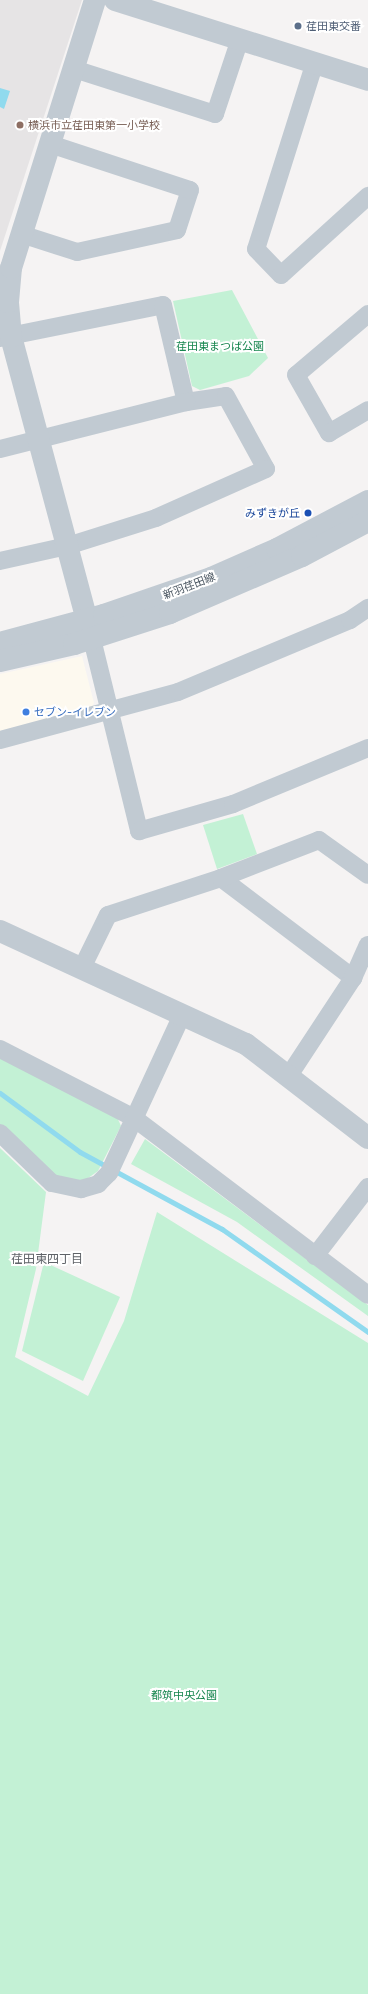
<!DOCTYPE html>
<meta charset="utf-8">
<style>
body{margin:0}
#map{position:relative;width:368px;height:1994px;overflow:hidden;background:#f5f3f3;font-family:Inter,"Noto Sans JP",sans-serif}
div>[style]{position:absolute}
.commercial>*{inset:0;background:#fdf9ef}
.education>*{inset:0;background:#e6e4e5}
.green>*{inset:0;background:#c3f1d5}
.water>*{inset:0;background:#90daee}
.stream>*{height:5px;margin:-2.5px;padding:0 2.5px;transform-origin:2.5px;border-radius:2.5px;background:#90daee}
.minor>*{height:18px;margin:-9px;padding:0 9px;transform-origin:9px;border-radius:9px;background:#c1cad2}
.tertiary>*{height:22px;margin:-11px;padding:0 11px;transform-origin:11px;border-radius:11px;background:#c1cad2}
.dots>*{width:11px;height:11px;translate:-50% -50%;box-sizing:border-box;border:2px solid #fff;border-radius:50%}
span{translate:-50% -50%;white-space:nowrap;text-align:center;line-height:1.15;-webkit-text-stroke:4px #fff;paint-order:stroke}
.service-label{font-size:11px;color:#4e5e75}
.left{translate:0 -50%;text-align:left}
.education-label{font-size:11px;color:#785e54}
.park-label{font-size:11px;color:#17864f}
.transit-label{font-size:11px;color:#164399}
.right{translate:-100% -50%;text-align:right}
.street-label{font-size:11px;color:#4a5661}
.shop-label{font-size:11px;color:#366cbe}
.neighbourhood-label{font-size:12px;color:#5f6368}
</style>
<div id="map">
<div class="commercial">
<div style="clip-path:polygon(82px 656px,94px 703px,91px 709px,0 731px,0 674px)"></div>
</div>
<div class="education">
<div style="clip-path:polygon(0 0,82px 0,0 251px)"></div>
</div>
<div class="green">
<div style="clip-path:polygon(232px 290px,268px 358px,249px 376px,200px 390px,192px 386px,173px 301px)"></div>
<div style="clip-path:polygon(243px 814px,257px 854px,217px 869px,203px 825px)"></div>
<div style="clip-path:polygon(0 1058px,117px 1117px,121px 1126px,98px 1171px,84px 1181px,54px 1176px,0 1127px)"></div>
<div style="clip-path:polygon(145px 1139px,368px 1305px,368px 1316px,237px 1222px,131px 1164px)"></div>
<div style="clip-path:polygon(0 1148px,46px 1192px,36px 1269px,15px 1357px,88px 1396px,124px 1321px,157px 1212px,368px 1343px,368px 1994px,0 1994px)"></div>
<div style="clip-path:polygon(44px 1262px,120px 1297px,83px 1381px,22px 1351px)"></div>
</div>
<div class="water">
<div style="clip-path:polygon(0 88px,10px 91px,4px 109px,0 107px)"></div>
</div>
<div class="stream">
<div style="left:0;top:1093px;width:99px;rotate:36.4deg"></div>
<div style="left:80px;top:1152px;width:162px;rotate:28.5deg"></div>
<div style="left:222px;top:1229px;width:179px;rotate:35.2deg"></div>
</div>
<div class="minor">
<div style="left:315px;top:62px;width:196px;rotate:107.5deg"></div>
<div style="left:256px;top:249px;width:36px;rotate:46deg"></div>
<div style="left:281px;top:275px;width:118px;rotate:-42.2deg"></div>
<div style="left:74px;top:69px;width:148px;rotate:17.7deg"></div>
<div style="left:215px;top:114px;width:79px;rotate:-71.6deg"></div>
<div style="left:21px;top:234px;width:59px;rotate:17.8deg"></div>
<div style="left:77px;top:252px;width:102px;rotate:-12.4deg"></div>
<div style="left:177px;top:230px;width:42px;rotate:-72deg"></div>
<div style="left:190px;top:190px;width:147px;rotate:-161.8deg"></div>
<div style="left:368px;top:314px;width:94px;rotate:139.7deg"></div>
<div style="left:296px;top:375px;width:67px;rotate:60.4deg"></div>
<div style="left:329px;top:433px;width:45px;rotate:-30.5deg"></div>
<div style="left:0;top:338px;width:166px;rotate:-11.4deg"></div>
<div style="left:163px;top:305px;width:100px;rotate:76.7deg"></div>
<div style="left:186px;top:402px;width:40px;rotate:-8.5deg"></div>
<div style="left:226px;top:396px;width:83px;rotate:61.3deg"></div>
<div style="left:266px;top:469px;width:120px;rotate:156deg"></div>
<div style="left:156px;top:518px;width:93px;rotate:162.5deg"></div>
<div style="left:67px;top:546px;width:69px;rotate:167.4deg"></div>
<div style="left:0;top:449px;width:192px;rotate:-14.2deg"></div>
<div style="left:92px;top:639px;width:198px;rotate:76.2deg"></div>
<div style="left:139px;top:831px;width:98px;rotate:-16deg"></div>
<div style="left:233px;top:804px;width:146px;rotate:-22.5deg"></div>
<div style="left:0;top:740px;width:184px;rotate:-15.1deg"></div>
<div style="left:178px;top:692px;width:186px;rotate:-22.7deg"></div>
<div style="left:350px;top:620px;width:22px;rotate:-34deg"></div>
<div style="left:221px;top:878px;width:166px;rotate:37.1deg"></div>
<div style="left:82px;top:968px;width:59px;rotate:-63.9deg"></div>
<div style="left:108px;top:915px;width:119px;rotate:-18.1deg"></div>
<div style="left:221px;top:878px;width:105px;rotate:-21.2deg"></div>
<div style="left:319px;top:840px;width:60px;rotate:35.5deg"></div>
<div style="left:0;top:1049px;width:151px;rotate:27.2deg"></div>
<div style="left:134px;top:1118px;width:293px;rotate:37.1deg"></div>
<div style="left:288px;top:1077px;width:118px;rotate:-56.7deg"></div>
<div style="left:353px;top:978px;width:36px;rotate:-66deg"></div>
<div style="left:0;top:1133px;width:72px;rotate:43.9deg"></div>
<div style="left:52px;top:1183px;width:30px;rotate:12deg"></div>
<div style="left:81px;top:1189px;width:18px;rotate:-16deg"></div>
<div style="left:98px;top:1184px;width:16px;rotate:-45deg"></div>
<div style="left:109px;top:1173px;width:174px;rotate:-65.2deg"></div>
<div style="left:315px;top:1256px;width:87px;rotate:-52.5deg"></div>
</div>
<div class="tertiary">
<div style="left:115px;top:0;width:265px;rotate:17.5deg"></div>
<div style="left:92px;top:639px;width:313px;rotate:-105deg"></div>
<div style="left:11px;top:337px;width:35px;rotate:-95deg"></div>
<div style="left:8px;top:302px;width:34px;rotate:-85deg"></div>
<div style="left:11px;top:268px;width:281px;rotate:-72.6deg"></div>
<div style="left:0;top:643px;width:108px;rotate:-15.1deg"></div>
<div style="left:104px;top:615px;width:113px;rotate:-19.1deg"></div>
<div style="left:211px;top:578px;width:72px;rotate:-23.7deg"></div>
<div style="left:277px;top:549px;width:103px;rotate:-27.8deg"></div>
<div style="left:0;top:661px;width:76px;rotate:-12.9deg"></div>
<div style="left:74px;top:644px;width:101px;rotate:-17.9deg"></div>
<div style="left:170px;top:613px;width:144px;rotate:-23.4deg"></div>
<div style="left:302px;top:556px;width:75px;rotate:-27.9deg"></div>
<div style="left:0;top:931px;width:271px;rotate:24.7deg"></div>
<div style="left:246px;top:1044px;width:154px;rotate:37.6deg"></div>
</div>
<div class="dots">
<div style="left:298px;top:26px;background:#5c6f8a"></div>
<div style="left:20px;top:125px;background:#8d6e63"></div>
<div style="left:308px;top:513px;background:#1a4fb4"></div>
<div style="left:26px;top:712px;background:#3f7fe0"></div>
</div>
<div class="service-label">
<span class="left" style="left:306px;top:26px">荏田東交番</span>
</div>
<div class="education-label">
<span class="left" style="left:28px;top:125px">横浜市立荏田東第一小学校</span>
</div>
<div class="park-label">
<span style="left:220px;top:346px">荏田東まつば公園</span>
<span style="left:184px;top:1695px">都筑中央公園</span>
</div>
<div class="transit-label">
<span class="right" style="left:300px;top:513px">みずきが丘</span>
</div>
<div class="street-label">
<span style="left:189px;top:586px;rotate:-21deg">新羽荏田線</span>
</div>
<div class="shop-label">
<span class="left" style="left:34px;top:712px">セブン-イレブン</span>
</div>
<div class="neighbourhood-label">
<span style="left:47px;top:1259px">荏田東四丁目</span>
</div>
</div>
